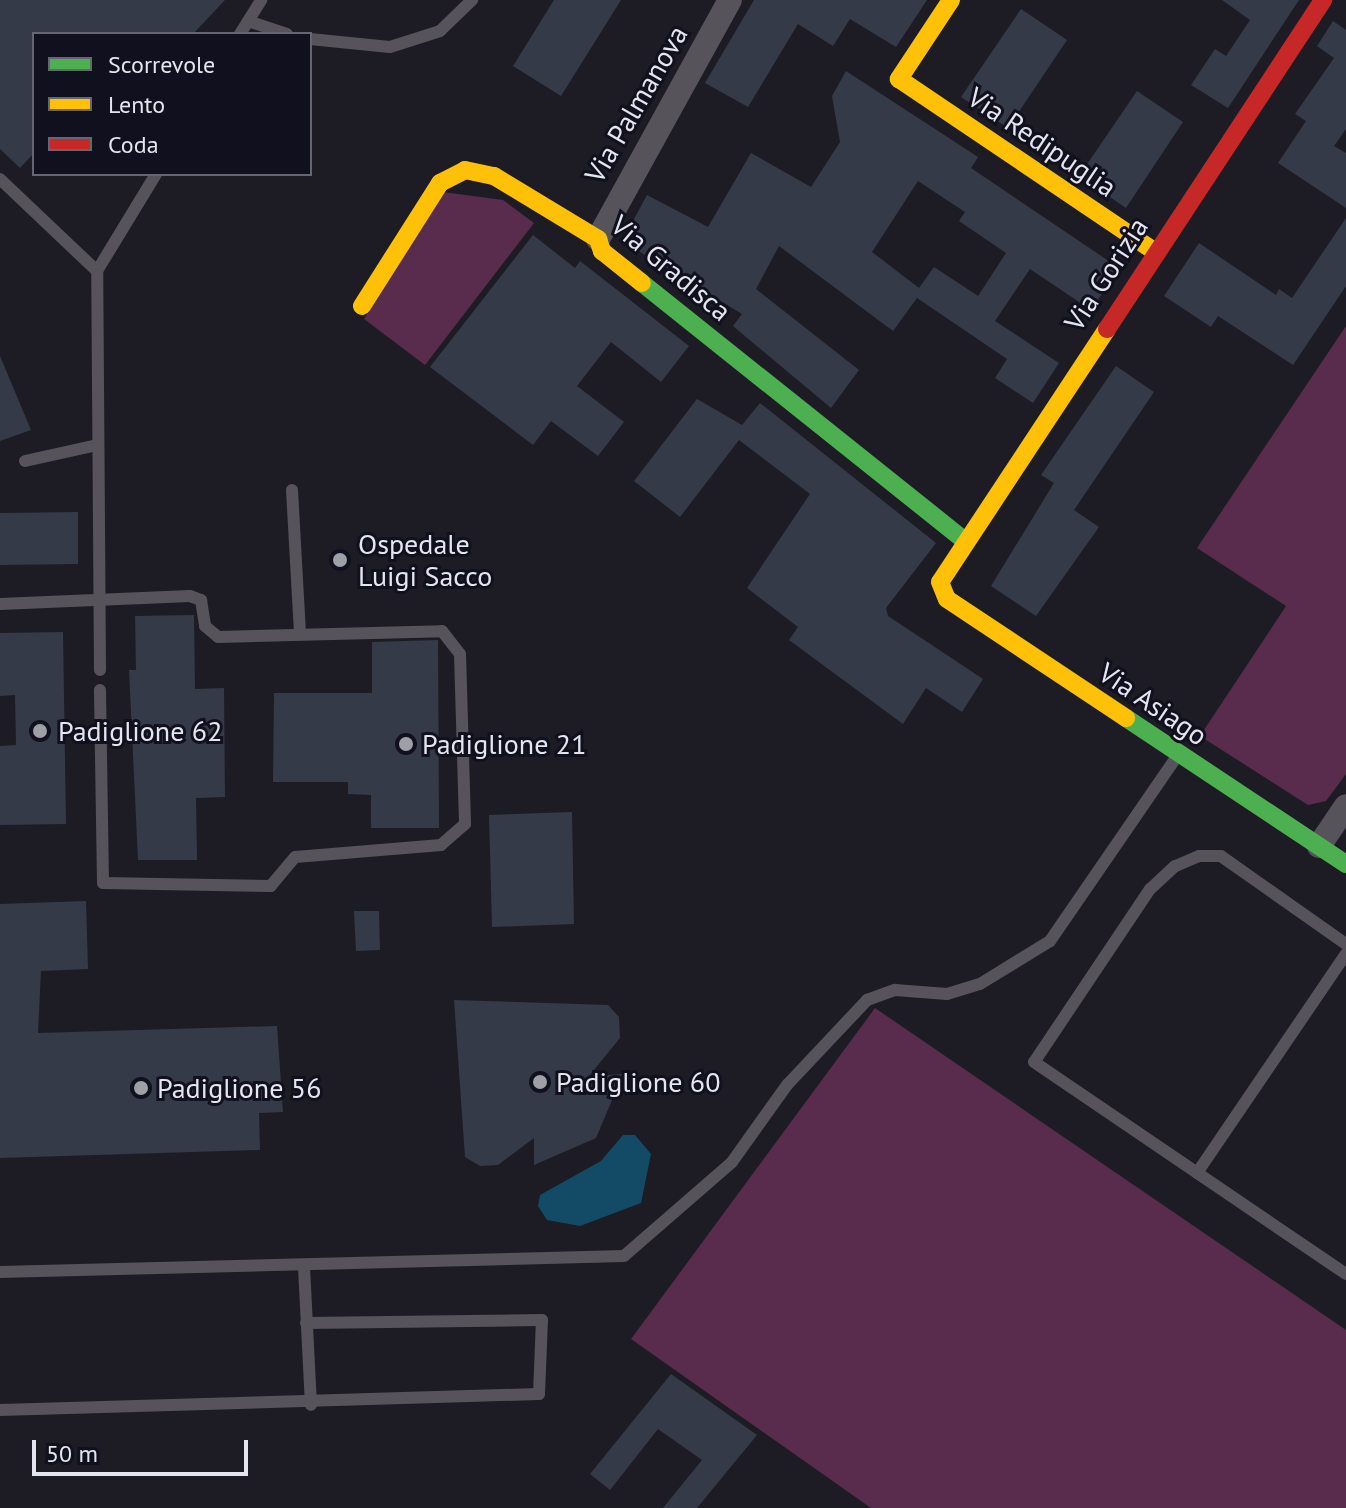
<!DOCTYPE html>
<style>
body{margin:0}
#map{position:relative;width:1346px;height:1508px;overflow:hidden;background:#1d1c24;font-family:"PT Sans",sans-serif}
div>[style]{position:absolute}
.green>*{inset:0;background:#592b4c}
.water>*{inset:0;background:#134b67}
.building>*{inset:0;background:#353a48}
.lane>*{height:12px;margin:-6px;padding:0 6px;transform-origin:6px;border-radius:6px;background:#56535b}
.street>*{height:24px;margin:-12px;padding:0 12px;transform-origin:12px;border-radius:12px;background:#56535b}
.fast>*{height:18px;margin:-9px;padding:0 9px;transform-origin:9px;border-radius:9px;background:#4caf50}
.slow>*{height:18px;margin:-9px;padding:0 9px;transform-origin:9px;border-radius:9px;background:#ffc107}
.jam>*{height:18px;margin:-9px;padding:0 9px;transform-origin:9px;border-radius:9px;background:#c62828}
.dots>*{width:22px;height:22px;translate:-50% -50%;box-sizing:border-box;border:4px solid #11101e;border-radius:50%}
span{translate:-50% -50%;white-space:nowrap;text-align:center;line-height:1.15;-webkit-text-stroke:6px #11101e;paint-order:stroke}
.street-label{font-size:28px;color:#e5e5ef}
.poi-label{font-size:28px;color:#e5e5ef}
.left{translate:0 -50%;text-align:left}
.legend{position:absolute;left:32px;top:32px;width:280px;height:144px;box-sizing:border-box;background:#11101e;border:2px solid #666572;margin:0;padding:10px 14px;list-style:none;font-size:24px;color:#e5e5ef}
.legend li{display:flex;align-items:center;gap:16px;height:40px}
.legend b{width:40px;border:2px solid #666572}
.scale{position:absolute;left:32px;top:1440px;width:216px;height:36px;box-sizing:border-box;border:4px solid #e5e5ef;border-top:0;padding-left:10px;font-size:24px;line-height:28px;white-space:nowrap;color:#e5e5ef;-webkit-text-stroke:6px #11101e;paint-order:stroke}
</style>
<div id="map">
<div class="green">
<div style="clip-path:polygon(443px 192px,503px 200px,534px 223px,425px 365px,364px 319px)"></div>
<div style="clip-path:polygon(1346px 326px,1346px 774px,1326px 801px,1308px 805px,1200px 736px,1286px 606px,1197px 548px)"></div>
<div style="clip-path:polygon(875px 1008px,1346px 1330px,1346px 1508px,871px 1508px,631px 1339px)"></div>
</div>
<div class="water">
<div style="clip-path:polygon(623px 1135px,635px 1135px,651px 1154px,641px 1203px,580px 1226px,547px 1220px,538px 1206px,540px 1195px,601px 1161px)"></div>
</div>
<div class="building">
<div style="clip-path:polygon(0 0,225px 0,193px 34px,34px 34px,34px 153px,20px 168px,0 149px)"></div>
<div style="clip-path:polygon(554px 0,621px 0,561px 96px,513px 66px)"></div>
<div style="clip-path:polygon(754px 0,927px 0,896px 47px,850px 19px,833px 46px,798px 24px,748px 107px,705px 83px)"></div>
<div style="clip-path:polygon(1222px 0,1299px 0,1228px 108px,1191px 85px,1215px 49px,1226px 56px,1250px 20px)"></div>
<div style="clip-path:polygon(1021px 9px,1067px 40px,1008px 128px,961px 97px)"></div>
<div style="clip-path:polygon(1333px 21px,1346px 30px,1346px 129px,1334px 146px,1346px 153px,1346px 208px,1278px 163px,1306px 121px,1295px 114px,1334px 58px,1317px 46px)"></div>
<div style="clip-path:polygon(evenodd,846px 71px,978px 157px,971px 168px,1119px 268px,1091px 310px,1030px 269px,995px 321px,1059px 363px,1033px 403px,995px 378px,1007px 359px,917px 298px,893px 331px,779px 246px,756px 289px,859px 370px,831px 408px,733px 326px,742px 314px,622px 241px,647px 195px,708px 227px,751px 153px,811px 187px,840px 142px,832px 96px,846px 71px,918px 181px,965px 212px,959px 221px,1006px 253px,978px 296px,934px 267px,919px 288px,872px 252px,918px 181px)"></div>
<div style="clip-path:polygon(1137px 91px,1183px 122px,1126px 208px,1079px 176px)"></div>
<div style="clip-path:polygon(1346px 218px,1346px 286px,1293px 365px,1218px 316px,1211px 327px,1164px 296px,1199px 243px,1276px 295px,1279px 289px,1292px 298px)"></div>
<div style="clip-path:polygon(533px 235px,575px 268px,580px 261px,689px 346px,661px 382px,611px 342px,577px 386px,624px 422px,598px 456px,551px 421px,533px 445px,430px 367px)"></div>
<div style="clip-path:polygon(0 356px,31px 430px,0 441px)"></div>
<div style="clip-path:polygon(1116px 366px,1154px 392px,1074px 510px,1099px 527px,1036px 616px,991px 586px,1054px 483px,1041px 475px)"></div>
<div style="clip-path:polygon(697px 399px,742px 425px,760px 403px,936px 543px,886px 608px,888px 616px,983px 679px,962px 712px,926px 688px,903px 724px,789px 640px,798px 627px,747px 588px,810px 494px,739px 440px,680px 517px,634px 481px)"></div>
<div style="clip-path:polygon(78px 512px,78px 564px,0 565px,0 513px)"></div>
<div style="clip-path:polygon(194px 615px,195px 689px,224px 688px,225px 797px,196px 798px,197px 860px,138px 860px,129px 670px,136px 670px,135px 616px)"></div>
<div style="clip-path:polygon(63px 632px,66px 824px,0 825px,0 746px,16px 745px,15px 695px,0 696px,0 633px)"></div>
<div style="clip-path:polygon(438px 640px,439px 828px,371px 828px,371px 795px,348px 794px,348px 782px,273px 782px,274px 693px,372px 693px,372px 642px)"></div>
<div style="clip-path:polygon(572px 812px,574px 924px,492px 927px,489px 815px)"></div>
<div style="clip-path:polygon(86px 901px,88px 969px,41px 971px,38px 1033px,277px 1026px,283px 1112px,259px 1113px,260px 1150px,0 1158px,0 904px)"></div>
<div style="clip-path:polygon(354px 911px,379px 911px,380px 950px,356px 951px)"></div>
<div style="clip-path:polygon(454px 1000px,608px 1005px,619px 1017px,620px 1038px,589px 1076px,623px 1074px,596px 1138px,534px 1165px,534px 1138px,498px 1165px,480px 1166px,465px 1157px)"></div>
<div style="clip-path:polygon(671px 1374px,757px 1435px,697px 1508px,663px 1508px,702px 1460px,658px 1429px,610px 1490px,590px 1474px)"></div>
</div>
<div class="lane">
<div style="left:248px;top:21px;width:41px;rotate:18.4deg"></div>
<div style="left:240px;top:34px;width:40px;rotate:-58deg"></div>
<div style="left:310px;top:39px;width:80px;rotate:5.7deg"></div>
<div style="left:390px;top:47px;width:52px;rotate:-17.7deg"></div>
<div style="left:440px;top:31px;width:45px;rotate:-44.1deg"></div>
<div style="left:0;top:179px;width:134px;rotate:43.5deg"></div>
<div style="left:25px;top:461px;width:74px;rotate:-12.5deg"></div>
<div style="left:292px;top:490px;width:144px;rotate:86.8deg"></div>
<div style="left:0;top:604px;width:190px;rotate:-2.4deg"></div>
<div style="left:190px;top:596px;width:12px;rotate:20deg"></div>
<div style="left:201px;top:600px;width:26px;rotate:81deg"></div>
<div style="left:205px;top:626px;width:17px;rotate:40deg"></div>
<div style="left:218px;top:637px;width:224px;rotate:-1.5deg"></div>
<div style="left:442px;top:631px;width:29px;rotate:52deg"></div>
<div style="left:460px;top:654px;width:170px;rotate:88.3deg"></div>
<div style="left:465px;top:824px;width:32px;rotate:139deg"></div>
<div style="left:441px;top:845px;width:146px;rotate:175.3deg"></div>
<div style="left:295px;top:857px;width:38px;rotate:130deg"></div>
<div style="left:271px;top:886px;width:168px;rotate:-179deg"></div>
<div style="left:103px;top:883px;width:193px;rotate:-90.9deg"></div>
<div style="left:100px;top:670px;width:399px;rotate:-90.4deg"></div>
<div style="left:97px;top:271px;width:114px;rotate:-58.7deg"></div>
<div style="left:1346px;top:944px;width:153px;rotate:-144.9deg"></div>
<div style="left:1221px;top:856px;width:22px;rotate:180deg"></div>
<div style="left:1199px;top:856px;width:26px;rotate:157deg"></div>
<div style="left:1175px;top:866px;width:34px;rotate:137deg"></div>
<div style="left:1150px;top:889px;width:208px;rotate:123.8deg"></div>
<div style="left:1034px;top:1062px;width:377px;rotate:34.2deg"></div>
<div style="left:1197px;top:1173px;width:265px;rotate:-55.8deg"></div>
<div style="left:304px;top:1267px;width:138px;rotate:87.1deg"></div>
<div style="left:0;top:1272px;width:624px;rotate:-1.47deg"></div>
<div style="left:624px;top:1256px;width:143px;rotate:-41deg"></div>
<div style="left:732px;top:1162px;width:95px;rotate:-54.5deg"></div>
<div style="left:787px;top:1085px;width:117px;rotate:-46.7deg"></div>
<div style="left:867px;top:1000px;width:30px;rotate:-20deg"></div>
<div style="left:895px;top:990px;width:52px;rotate:4.4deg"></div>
<div style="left:947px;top:994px;width:34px;rotate:-17deg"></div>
<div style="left:980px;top:984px;width:82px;rotate:-31.6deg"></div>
<div style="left:1050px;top:941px;width:226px;rotate:-55.5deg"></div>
<div style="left:0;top:1410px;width:539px;rotate:-1.7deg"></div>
<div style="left:539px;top:1394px;width:74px;rotate:-87.7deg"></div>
<div style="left:542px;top:1320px;width:236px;rotate:179.3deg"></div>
</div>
<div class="street">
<div style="left:598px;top:239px;width:273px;rotate:-61.1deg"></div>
<div style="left:1319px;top:846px;width:48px;rotate:-56deg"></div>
</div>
<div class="fast">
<div style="left:642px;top:283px;width:413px;rotate:38.6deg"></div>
<div style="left:1126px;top:718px;width:264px;rotate:33.6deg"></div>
</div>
<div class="slow">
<div style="left:951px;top:0;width:95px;rotate:123.4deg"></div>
<div style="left:899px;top:79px;width:308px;rotate:34deg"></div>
<div style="left:362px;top:306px;width:146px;rotate:-57.6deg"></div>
<div style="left:440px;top:183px;width:28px;rotate:-27deg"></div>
<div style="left:465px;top:170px;width:30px;rotate:12deg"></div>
<div style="left:494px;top:176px;width:122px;rotate:31.2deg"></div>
<div style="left:598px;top:239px;width:13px;rotate:72deg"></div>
<div style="left:602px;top:251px;width:51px;rotate:38.7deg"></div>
<div style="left:1107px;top:329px;width:303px;rotate:123.4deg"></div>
<div style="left:940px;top:582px;width:18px;rotate:68deg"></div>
<div style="left:947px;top:599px;width:215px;rotate:33.6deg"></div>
</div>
<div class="jam">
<div style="left:1107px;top:329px;width:394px;rotate:-56.7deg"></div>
</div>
<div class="dots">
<div style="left:340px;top:560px;background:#9f9fa8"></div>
<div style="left:40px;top:731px;background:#9f9fa8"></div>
<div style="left:406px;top:744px;background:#9f9fa8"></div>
<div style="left:540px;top:1082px;background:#9f9fa8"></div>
<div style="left:141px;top:1088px;background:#9f9fa8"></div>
</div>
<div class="street-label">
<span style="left:636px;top:104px;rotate:-60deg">Via Palmanova</span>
<span style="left:1042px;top:142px;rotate:34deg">Via Redipuglia</span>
<span style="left:671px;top:268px;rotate:40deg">Via Gradisca</span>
<span style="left:1106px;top:274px;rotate:-57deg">Via Gorizia</span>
<span style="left:1153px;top:704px;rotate:34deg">Via Asiago</span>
</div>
<div class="poi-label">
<span class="left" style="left:358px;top:560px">Ospedale<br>Luigi Sacco</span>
<span class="left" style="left:58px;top:731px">Padiglione 62</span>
<span class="left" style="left:422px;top:744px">Padiglione 21</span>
<span class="left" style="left:556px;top:1082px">Padiglione 60</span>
<span class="left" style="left:157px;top:1088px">Padiglione 56</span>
</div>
<ul class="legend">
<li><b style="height:10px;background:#4caf50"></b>Scorrevole</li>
<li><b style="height:10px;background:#ffc107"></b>Lento</li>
<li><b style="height:10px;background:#c62828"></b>Coda</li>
</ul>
<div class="scale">50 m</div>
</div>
